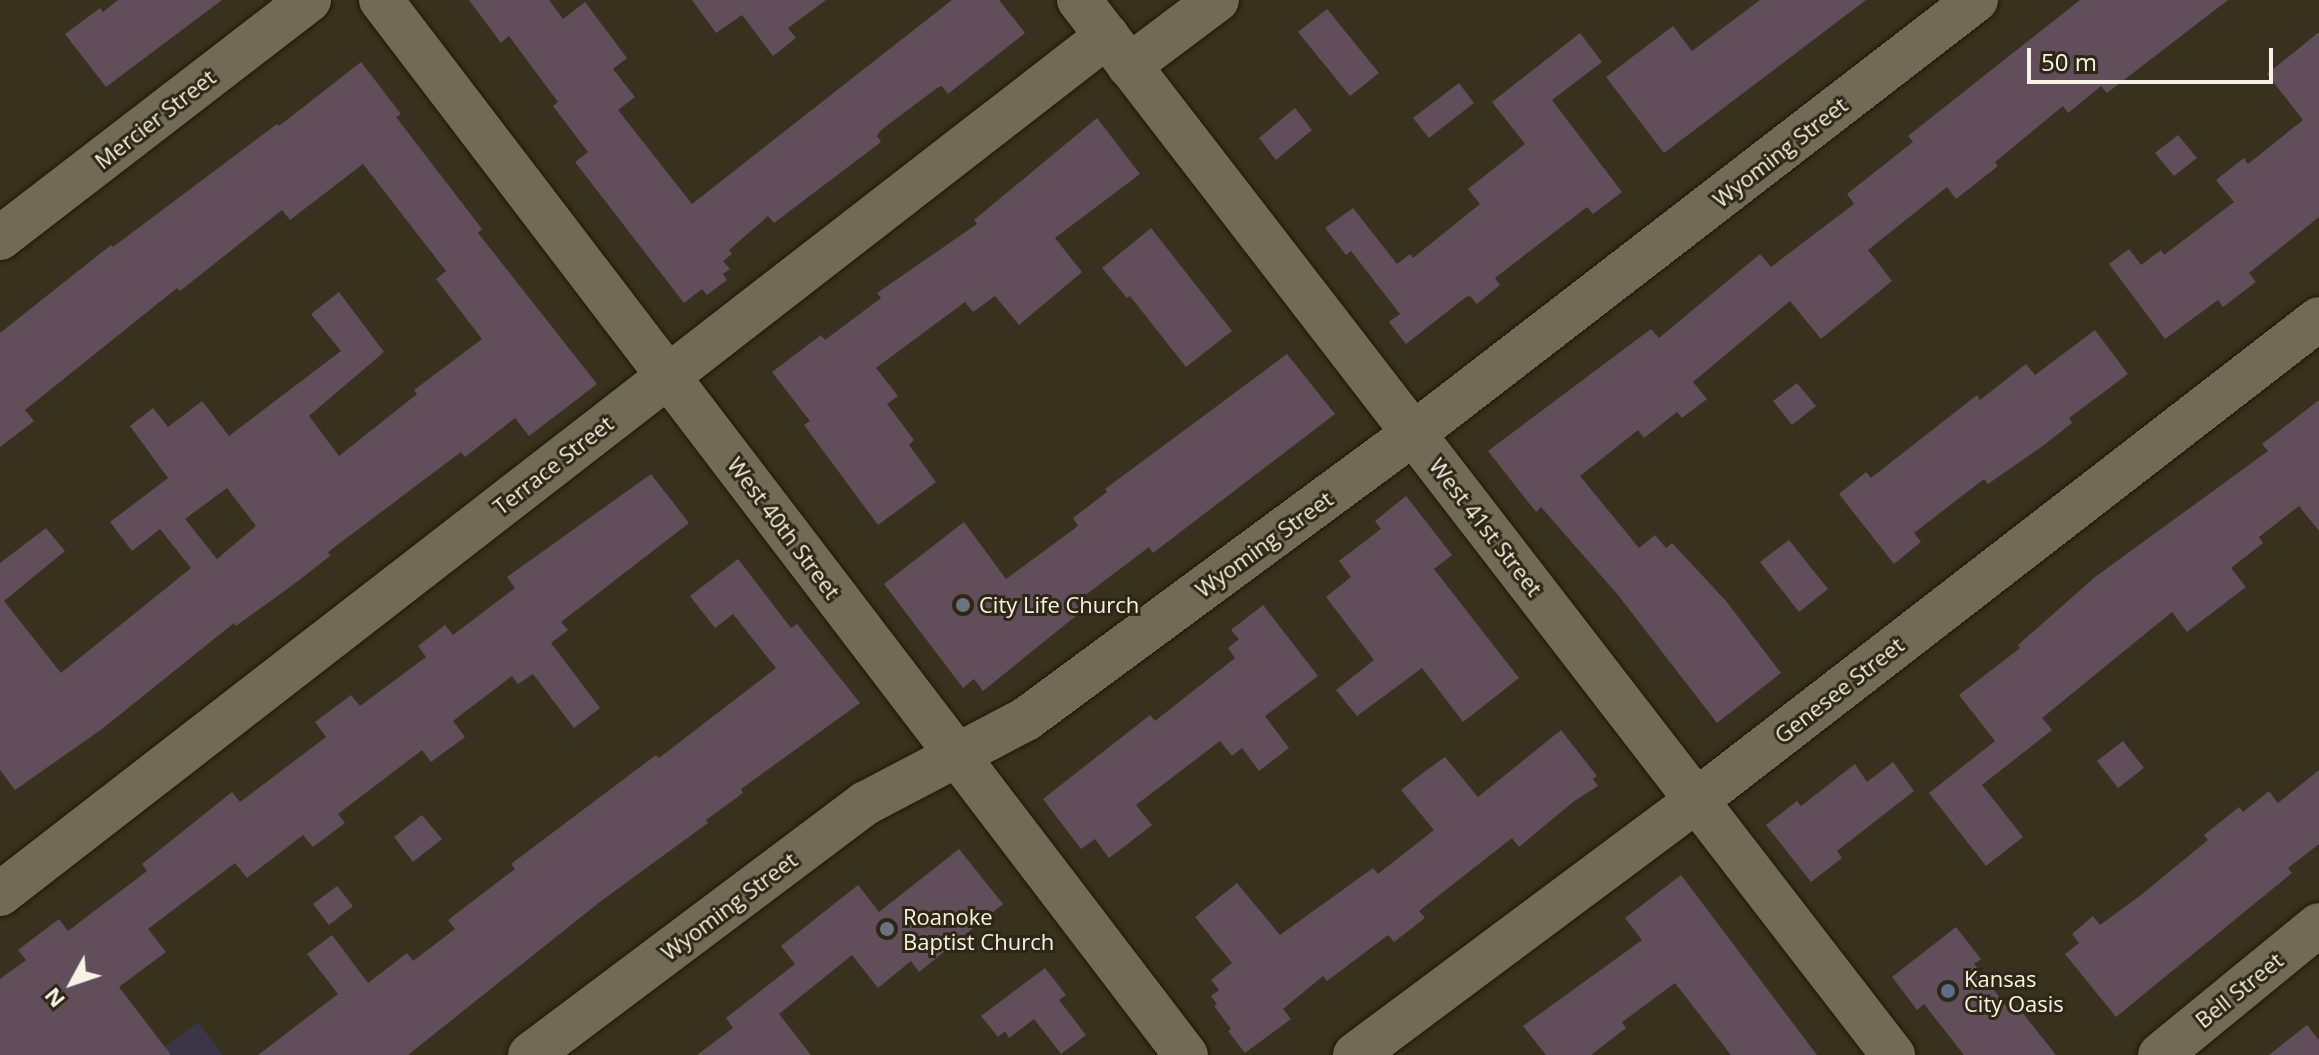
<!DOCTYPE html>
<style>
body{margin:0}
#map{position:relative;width:2319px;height:1055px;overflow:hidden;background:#37311d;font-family:"Open Sans",sans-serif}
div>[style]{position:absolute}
.commercial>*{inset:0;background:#3a3647}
.building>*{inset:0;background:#624e5b}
.roads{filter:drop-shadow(0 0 2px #1e1805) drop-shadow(0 0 2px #1e1805)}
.minor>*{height:44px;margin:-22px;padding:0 22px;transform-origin:22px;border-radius:22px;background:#716b55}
.dots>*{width:22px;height:22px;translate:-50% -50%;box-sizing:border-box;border:4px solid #2d2713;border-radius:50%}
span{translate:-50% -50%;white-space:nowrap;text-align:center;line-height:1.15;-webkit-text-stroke:6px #2d2713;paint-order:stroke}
.street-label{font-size:22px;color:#f6f3e6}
.poi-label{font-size:22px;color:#f6f3e6}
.left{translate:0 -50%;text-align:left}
.north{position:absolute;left:32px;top:943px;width:80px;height:80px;-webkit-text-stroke:6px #2d2713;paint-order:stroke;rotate:230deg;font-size:22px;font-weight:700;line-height:32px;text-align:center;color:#f6f3e6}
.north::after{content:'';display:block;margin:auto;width:28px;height:36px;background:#f6f3e6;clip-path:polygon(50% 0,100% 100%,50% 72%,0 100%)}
.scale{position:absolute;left:2027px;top:48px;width:246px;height:36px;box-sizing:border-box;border:4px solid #f6f3e6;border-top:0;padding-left:10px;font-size:24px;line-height:28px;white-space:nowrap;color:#f6f3e6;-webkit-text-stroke:6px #2d2713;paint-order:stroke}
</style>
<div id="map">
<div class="commercial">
<div style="clip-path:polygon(198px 1022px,223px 1055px,154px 1055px)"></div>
</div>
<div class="building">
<div style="clip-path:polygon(118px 0,222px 0,106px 87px,65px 34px,100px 8px,103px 12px)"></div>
<div style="clip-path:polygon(469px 0,549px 0,563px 19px,585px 2px,627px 58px,613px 69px,635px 97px,618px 110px,692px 204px,952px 0,999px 0,1025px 33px,948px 94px,942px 86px,937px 88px,881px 130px,877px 136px,881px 142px,774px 223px,768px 216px,729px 250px,732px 254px,723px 261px,730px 269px,723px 274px,727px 280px,707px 295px,702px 289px,684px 303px,575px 162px,588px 152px,553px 106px,558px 102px,509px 36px,501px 43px)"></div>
<div style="clip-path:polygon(692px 0,826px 0,788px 28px,796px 38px,773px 56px,742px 15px,716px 33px)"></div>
<div style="clip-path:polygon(1760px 0,1866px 0,1664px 153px,1606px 77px,1673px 26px,1692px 51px)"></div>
<div style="clip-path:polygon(2080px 0,2228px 0,2107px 93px,2101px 86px,2068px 113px,2063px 106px,1995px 162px,1998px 166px,1956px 199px,1947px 187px,1868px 250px,1892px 281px,1821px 339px,1790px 301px,1693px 382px,1707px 399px,1682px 418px,1677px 412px,1644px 438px,1638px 430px,1580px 476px,1639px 548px,1655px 535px,1666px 548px,1672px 543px,1726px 601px,1781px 673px,1717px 723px,1618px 595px,1541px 507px,1536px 512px,1488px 451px,1651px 329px,1659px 338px,1760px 254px,1771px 267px,1854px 204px,1847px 194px,1913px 142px,1908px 136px)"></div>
<div style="clip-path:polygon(1327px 9px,1379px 73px,1350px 96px,1298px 32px)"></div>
<div style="clip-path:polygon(2319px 32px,2319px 217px,2249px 273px,2256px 282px,2223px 307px,2218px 300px,2165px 339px,2109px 264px,2129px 249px,2141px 265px,2161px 250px,2164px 255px,2234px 202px,2216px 180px,2244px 158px,2248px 164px,2303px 120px,2267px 74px)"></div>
<div style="clip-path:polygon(1580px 33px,1602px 62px,1552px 100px,1622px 192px,1593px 214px,1587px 207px,1495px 278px,1500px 285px,1477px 304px,1470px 296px,1466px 297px,1406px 344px,1389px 322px,1400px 314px,1351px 251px,1346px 255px,1325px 228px,1353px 208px,1397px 264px,1410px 254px,1413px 258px,1480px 204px,1468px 189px,1525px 144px,1492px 102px)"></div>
<div style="clip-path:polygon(evenodd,361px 62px,401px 114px,396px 117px,482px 229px,478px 233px,597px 384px,529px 436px,515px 418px,465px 457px,461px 452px,328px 552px,330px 556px,298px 581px,236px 626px,234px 623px,102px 729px,15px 790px,0 770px,0 563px,46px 528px,65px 551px,4px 601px,61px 673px,191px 568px,160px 529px,132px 551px,110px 522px,168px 478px,130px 426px,153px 408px,168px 427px,202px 401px,229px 436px,341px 351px,311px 314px,339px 292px,384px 352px,309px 416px,339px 456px,417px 394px,414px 390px,482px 339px,436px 279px,446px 271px,363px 164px,290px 220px,282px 210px,180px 291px,177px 288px,25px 410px,34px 421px,0 447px,0 333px,111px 245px,113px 247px,277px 124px,279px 126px,361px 62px,227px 488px,256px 526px,217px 559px,185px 519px,227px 488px)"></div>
<div style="clip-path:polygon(1459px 83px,1474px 103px,1429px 138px,1413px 118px)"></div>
<div style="clip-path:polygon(1295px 108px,1312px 130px,1276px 160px,1259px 138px)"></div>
<div style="clip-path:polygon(1097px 118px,1140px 174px,1055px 238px,1082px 272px,1019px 325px,995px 296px,973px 312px,965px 302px,876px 368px,898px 396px,887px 404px,914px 440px,909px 445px,936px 482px,878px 525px,804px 425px,810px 421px,772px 372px,821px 335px,825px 340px,881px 298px,877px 293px,977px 224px,974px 220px)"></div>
<div style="clip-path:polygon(2178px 135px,2197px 158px,2174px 176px,2155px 153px)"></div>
<div style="clip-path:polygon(1151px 228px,1232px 331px,1186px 367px,1130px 296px,1127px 298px,1102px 268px)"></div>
<div style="clip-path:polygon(2095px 330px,2128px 374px,2069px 418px,2072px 423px,2044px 445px,1988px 484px,1984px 479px,1914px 533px,1921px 542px,1894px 564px,1839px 494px,1866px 472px,1871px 478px,1977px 395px,1980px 400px,2026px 364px,2035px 375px)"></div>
<div style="clip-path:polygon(1287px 354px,1335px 414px,1153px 553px,1149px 547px,1075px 603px,1082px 611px,983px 691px,974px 679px,963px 688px,884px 584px,964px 522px,1006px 579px,1078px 526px,1073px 518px,1107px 492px,1105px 489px)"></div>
<div style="clip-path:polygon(1797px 383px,1816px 406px,1792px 425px,1773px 401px)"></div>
<div style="clip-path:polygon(2319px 400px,2319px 531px,2299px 506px,2259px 537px,2263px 543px,2231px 568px,2246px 587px,2187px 632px,2172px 612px,2042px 718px,2052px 730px,1982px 785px,2023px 837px,1986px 866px,1929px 793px,1995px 741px,1959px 695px,2020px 648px,2018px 645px,2095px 577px,2268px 451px,2262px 444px)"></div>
<div style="clip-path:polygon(651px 474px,689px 523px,561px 622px,568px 630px,551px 643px,600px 708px,574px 728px,533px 674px,518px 684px,512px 676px,453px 721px,465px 737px,431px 762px,422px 750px,338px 814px,345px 823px,313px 847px,303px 835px,247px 878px,235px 863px,148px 929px,166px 952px,119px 987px,171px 1055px,0 1055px,0 979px,26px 960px,18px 950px,59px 919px,68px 931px,147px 871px,142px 864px,232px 792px,240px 802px,326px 737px,315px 722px,351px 695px,360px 706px,426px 657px,418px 646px,445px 625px,453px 635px,515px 588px,507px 577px)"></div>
<div style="clip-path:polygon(1406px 496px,1452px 555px,1434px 569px,1519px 678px,1463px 722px,1422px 668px,1357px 716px,1336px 690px,1374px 660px,1326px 597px,1351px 577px,1339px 561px,1381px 529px,1375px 521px)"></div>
<div style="clip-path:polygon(1789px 540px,1828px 589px,1799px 612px,1760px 562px)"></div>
<div style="clip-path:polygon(738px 559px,791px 628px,797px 624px,860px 703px,741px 789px,743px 793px,706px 820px,708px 823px,601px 901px,408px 1055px,258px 1055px,338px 994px,307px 954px,332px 935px,368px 983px,407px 953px,413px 961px,455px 929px,448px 920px,515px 869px,511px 864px,656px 755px,659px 758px,776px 668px,733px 614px,715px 628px,690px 596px)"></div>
<div style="clip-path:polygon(1263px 605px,1318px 676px,1265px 716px,1289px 748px,1259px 771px,1242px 748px,1232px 756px,1220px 741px,1136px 805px,1152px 825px,1129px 843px,1109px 858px,1095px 839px,1081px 849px,1043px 799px,1150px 715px,1155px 721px,1235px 658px,1228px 648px,1239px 639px,1231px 630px)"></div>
<div style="clip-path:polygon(1561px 730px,1597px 776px,1593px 779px,1598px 786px,1573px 802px,1519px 847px,1512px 838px,1419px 911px,1425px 918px,1394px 942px,1388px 935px,1327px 981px,1323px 976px,1283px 1009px,1291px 1019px,1245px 1053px,1228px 1031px,1231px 1029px,1214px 1006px,1217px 1004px,1211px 996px,1219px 990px,1211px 980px,1232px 963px,1195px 917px,1237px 883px,1280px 935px,1373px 868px,1378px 874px,1434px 830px,1401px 790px,1424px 772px,1445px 757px,1478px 797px)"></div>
<div style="clip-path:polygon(2123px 741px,2144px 768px,2118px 788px,2097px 761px)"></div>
<div style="clip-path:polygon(1893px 762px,1914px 791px,1837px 851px,1842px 858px,1811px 882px,1766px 825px,1797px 801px,1801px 806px,1855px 764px,1867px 782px)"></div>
<div style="clip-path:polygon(2319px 770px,2319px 844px,2288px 868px,2292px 873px,2116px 1017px,2065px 954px,2079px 943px,2072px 934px,2093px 916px,2100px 925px,2141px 895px,2208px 840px,2204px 835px,2239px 807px,2243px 812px,2269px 791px,2278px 803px)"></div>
<div style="clip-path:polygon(422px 815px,442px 839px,413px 862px,394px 837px)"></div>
<div style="clip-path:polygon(959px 849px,1003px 904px,919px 972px,911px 961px,878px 988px,852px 955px,779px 1014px,811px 1055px,697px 1055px,733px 1028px,726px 1018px,795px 964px,781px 946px,858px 885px,879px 912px)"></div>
<div style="clip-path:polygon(1681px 875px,1817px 1055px,1731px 1055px,1675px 983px,1622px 1022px,1626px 1028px,1591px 1055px,1546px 1055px,1523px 1026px,1642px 940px,1625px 918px)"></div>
<div style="clip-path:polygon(337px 886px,353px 906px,329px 925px,313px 904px)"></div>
<div style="clip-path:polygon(1956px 927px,1981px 959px,1974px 964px,2010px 1011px,2017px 1006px,2056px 1055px,1964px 1055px,1924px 1004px,1917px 1010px,1892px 977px)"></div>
<div style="clip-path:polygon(1045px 968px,1066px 995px,1059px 1000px,1086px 1035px,1061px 1054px,1034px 1019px,1009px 1038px,1005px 1031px,998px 1037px,981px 1016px)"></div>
<div style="clip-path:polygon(2307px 1025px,2319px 1040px,2319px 1055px,2269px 1055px)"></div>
</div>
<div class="roads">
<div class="minor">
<div style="left:381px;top:0;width:1327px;rotate:52.66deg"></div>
<div style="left:1079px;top:0;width:1333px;rotate:52.35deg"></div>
<div style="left:1129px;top:66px;width:110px;rotate:-36.9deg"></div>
<div style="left:0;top:238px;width:390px;rotate:-37.6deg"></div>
<div style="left:0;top:894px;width:1401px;rotate:-37.78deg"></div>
<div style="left:530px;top:1055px;width:420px;rotate:-36.9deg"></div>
<div style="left:866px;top:803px;width:181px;rotate:-27.7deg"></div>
<div style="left:1026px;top:719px;width:481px;rotate:-36.4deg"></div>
<div style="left:1413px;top:434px;width:711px;rotate:-37.63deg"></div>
<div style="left:1355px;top:1055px;width:427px;rotate:-36.7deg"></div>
<div style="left:1697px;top:800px;width:786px;rotate:-37.72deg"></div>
<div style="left:2160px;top:1055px;width:205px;rotate:-39.3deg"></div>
</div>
</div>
<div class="dots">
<div style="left:963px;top:605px;background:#6b7280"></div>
<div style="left:887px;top:929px;background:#6b7280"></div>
<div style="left:1948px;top:991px;background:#5c6f8a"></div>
</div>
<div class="street-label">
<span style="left:155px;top:119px;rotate:-38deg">Mercier Street</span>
<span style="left:1780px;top:152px;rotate:-38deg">Wyoming Street</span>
<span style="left:553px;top:465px;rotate:-38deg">Terrace Street</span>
<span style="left:1486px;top:527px;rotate:52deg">West 41st Street</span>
<span style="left:784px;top:528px;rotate:53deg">West 40th Street</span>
<span style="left:1264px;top:544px;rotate:-36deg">Wyoming Street</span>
<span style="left:1839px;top:690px;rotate:-38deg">Genesee Street</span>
<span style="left:729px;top:906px;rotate:-37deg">Wyoming Street</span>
<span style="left:2239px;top:990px;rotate:-39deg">Bell Street</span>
</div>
<div class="poi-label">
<span class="left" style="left:979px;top:605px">City Life Church</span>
<span class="left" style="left:903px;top:929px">Roanoke<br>Baptist Church</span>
<span class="left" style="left:1964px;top:991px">Kansas<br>City Oasis</span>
</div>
<div class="north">N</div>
<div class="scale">50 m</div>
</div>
